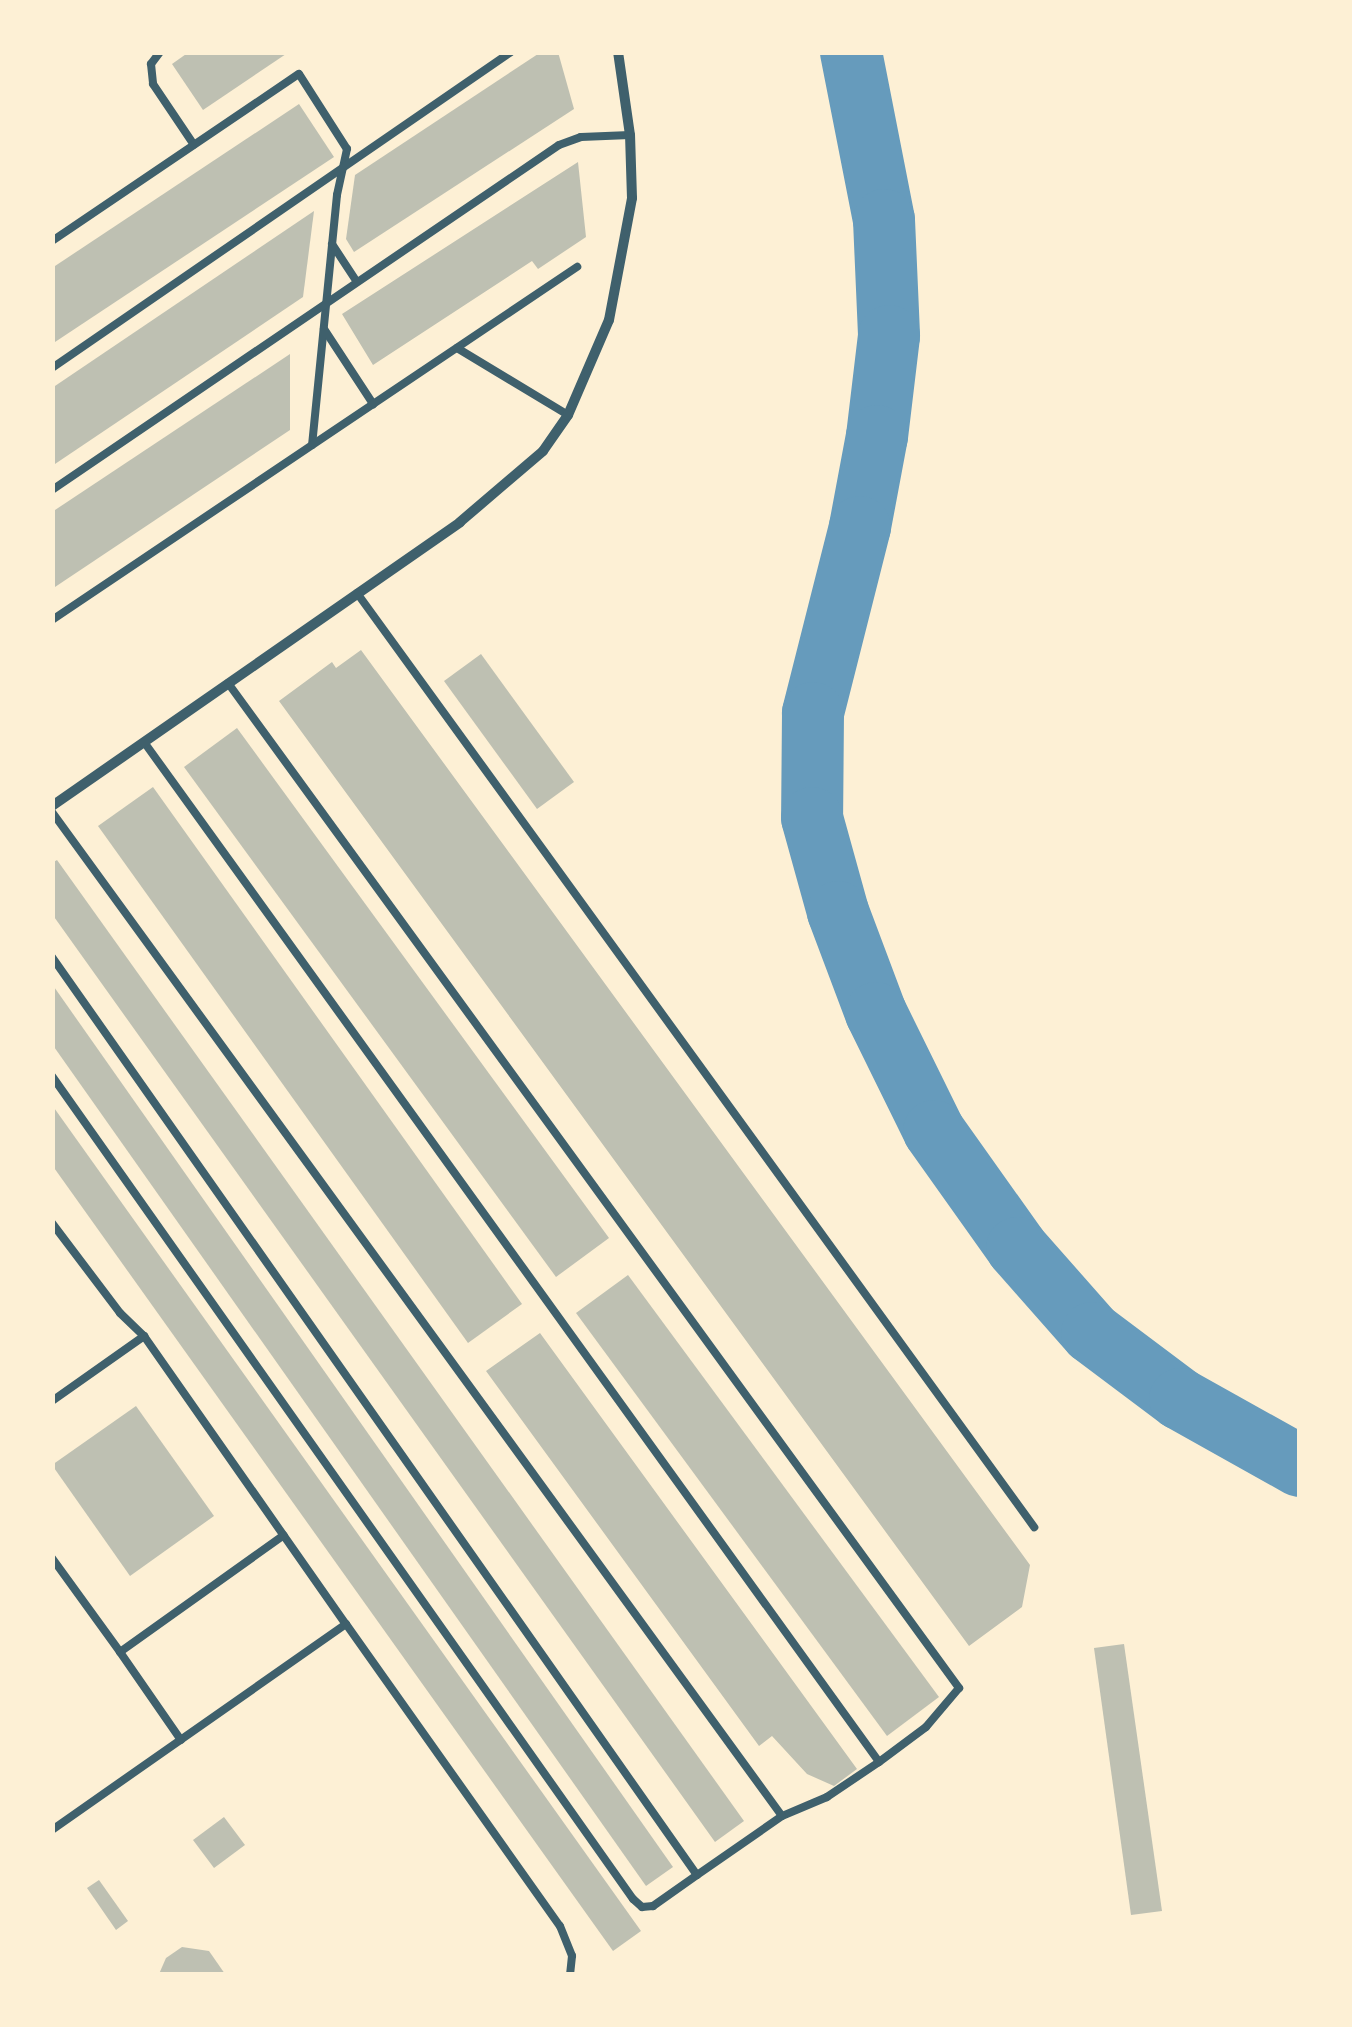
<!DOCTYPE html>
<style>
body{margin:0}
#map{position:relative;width:1352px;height:2027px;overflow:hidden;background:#fdf0d5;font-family:Rubik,sans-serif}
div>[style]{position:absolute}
.river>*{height:62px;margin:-31px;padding:0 31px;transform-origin:31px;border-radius:31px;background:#669bbc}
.building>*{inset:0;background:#bec0b2}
.service>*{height:8px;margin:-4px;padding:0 4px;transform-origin:4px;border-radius:4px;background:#3f606c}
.minor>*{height:10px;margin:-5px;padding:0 5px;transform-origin:5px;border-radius:5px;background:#3f606c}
span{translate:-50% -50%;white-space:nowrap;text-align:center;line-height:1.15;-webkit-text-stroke:8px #fdf0d5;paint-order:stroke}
.frame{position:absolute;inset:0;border:55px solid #fdf0d5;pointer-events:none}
</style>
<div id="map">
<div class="river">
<div style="left:851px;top:52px;width:171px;rotate:78.9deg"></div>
<div style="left:884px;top:220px;width:116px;rotate:87.5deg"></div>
<div style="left:889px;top:336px;width:101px;rotate:96.8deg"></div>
<div style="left:877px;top:436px;width:93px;rotate:100.6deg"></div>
<div style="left:860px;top:527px;width:192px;rotate:104.2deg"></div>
<div style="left:813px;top:713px;width:105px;rotate:90.5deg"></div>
<div style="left:812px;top:818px;width:98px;rotate:74.5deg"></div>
<div style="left:838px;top:912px;width:108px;rotate:69.4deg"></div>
<div style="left:876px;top:1013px;width:131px;rotate:63.8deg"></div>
<div style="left:934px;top:1131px;width:143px;rotate:54.6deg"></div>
<div style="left:1017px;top:1248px;width:113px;rotate:48.6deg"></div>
<div style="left:1092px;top:1333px;width:110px;rotate:36.9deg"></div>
<div style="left:1180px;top:1399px;width:137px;rotate:29.2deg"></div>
</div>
<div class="building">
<div style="clip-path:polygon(189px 52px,289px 52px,203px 110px,172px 64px)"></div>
<div style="clip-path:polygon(541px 52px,558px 52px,574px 109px,354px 252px,346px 239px,355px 175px)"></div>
<div style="clip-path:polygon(299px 104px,334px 157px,52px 344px,52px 268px)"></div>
<div style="clip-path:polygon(578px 162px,586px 237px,538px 269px,532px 261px,373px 365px,342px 314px)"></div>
<div style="clip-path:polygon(314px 211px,303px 297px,52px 466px,52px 388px)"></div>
<div style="clip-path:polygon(290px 354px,290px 430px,52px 589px,52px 512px)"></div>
<div style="clip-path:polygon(361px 650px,1030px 1565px,1022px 1607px,969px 1646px,279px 701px,332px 662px,336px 668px)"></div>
<div style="clip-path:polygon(481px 654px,574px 782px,537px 809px,444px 681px)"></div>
<div style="clip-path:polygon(237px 728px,609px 1238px,556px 1277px,184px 767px)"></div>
<div style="clip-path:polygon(153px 787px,522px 1304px,468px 1343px,98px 826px)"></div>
<div style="clip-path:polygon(57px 860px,744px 1821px,715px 1842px,52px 914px,52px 863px)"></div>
<div style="clip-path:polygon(52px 984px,673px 1867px,646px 1886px,52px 1044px)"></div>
<div style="clip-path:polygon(52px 1105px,641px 1931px,613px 1951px,52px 1165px)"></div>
<div style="clip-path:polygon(628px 1275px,939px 1697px,887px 1736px,576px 1313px)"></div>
<div style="clip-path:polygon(540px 1333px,857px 1769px,834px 1786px,807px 1774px,772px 1736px,759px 1746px,486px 1371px)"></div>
<div style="clip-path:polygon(136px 1406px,214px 1516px,130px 1576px,52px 1465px)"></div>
<div style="clip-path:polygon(1124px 1644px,1162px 1911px,1131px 1915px,1094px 1648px)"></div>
<div style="clip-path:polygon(224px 1817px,245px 1845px,214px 1868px,193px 1840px)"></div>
<div style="clip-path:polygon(99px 1880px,128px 1921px,116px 1930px,87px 1888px)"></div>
<div style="clip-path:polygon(182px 1947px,209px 1951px,225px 1974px,159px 1974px,166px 1958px)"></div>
</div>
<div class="service">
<div style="left:160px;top:52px;width:15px;rotate:127deg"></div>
<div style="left:151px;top:64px;width:20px;rotate:84deg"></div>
<div style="left:153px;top:84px;width:73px;rotate:56.1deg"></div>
<div style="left:52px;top:241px;width:298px;rotate:-34.1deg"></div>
<div style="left:299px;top:74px;width:89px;rotate:57.4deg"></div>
<div style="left:347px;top:149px;width:47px;rotate:102.3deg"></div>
<div style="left:337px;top:195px;width:251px;rotate:95.7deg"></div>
<div style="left:332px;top:244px;width:45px;rotate:56.7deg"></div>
<div style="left:324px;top:329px;width:90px;rotate:56.8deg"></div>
<div style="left:457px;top:348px;width:130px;rotate:31.1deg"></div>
<div style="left:52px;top:368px;width:557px;rotate:-34.55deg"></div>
<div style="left:52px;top:490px;width:613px;rotate:-34.23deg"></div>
<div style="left:559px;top:145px;width:23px;rotate:-20deg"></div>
<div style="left:581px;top:137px;width:49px;rotate:-2.3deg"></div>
<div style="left:357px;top:593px;width:1154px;rotate:54.06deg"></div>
<div style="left:52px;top:620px;width:633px;rotate:-33.92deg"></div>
<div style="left:228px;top:683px;width:1243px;rotate:53.97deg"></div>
<div style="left:959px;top:1688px;width:51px;rotate:130.2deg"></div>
<div style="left:926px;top:1727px;width:59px;rotate:143.3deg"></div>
<div style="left:879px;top:1762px;width:63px;rotate:146.1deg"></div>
<div style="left:827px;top:1797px;width:49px;rotate:157.1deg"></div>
<div style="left:782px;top:1816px;width:103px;rotate:145.2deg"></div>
<div style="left:144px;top:742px;width:1257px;rotate:54.22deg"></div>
<div style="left:52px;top:812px;width:1241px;rotate:53.98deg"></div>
<div style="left:52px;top:957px;width:1122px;rotate:54.91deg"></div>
<div style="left:697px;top:1875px;width:54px;rotate:144.8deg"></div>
<div style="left:653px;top:1906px;width:11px;rotate:175deg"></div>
<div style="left:642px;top:1907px;width:12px;rotate:-138deg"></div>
<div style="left:633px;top:1899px;width:1007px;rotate:-125.22deg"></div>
<div style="left:52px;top:1223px;width:113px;rotate:52.9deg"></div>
<div style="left:120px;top:1313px;width:33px;rotate:44deg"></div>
<div style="left:144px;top:1336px;width:352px;rotate:55deg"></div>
<div style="left:346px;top:1624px;width:359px;rotate:145deg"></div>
<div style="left:52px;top:1401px;width:113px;rotate:-35.2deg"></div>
<div style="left:52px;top:1558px;width:116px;rotate:54.1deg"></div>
<div style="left:120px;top:1652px;width:201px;rotate:-35.5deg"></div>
<div style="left:346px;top:1624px;width:370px;rotate:54.7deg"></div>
<div style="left:560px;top:1926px;width:32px;rotate:68deg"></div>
<div style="left:572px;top:1956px;width:18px;rotate:96deg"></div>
<div style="left:120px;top:1652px;width:107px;rotate:55.3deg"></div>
</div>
<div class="minor">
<div style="left:52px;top:806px;width:497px;rotate:-34.8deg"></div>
<div style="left:460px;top:522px;width:109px;rotate:-40.5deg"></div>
<div style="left:543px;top:451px;width:44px;rotate:-55.2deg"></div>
<div style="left:568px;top:415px;width:103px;rotate:-66.7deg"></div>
<div style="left:609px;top:320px;width:124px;rotate:-79.3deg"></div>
<div style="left:632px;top:198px;width:63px;rotate:-91.8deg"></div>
<div style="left:630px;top:135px;width:84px;rotate:-98.2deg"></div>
</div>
<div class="frame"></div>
</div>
